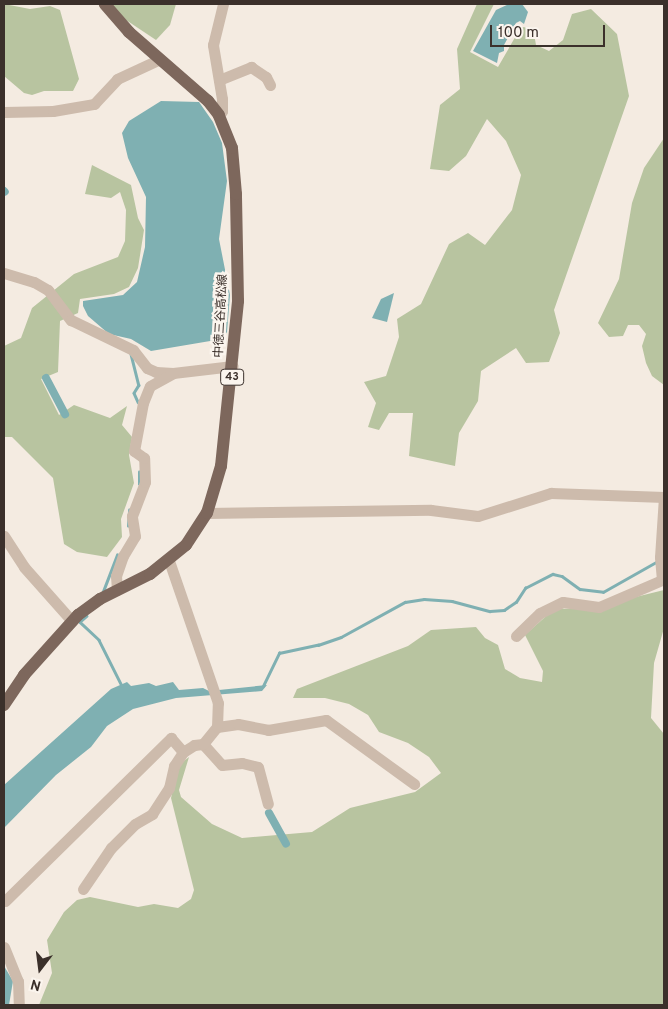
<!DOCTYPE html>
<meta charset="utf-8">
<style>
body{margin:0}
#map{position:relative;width:668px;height:1009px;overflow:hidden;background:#f4ebe1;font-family:Overpass,"Noto Sans JP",sans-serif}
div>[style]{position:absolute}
.green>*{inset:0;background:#b8c4a0}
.water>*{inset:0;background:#7fb0b2}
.stream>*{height:2.5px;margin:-1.25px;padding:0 1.25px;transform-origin:1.25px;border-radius:1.25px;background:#7fb0b2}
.canal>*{height:8px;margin:-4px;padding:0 4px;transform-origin:4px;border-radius:4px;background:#7fb0b2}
.minor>*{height:11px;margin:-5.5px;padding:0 5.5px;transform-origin:5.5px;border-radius:5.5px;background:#cdbbac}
.major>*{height:12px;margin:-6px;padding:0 6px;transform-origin:6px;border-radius:6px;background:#7d675c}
span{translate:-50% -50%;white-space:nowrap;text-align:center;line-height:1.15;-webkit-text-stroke:5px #fbf5ee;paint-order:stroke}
.shield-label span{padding:1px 4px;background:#fbf5ee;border:1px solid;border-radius:4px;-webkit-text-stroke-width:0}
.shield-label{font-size:11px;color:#3b302b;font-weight:700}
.street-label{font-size:12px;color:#3b302b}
.frame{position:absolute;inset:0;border:5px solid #3b302b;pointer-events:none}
.north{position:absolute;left:15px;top:944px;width:50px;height:50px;-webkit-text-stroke:4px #fbf5ee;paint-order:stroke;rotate:195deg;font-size:14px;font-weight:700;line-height:20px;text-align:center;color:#3b302b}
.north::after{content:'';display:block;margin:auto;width:18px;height:22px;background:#3b302b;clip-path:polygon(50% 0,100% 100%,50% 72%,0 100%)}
.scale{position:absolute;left:490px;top:25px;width:115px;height:22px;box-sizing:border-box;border:2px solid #3b302b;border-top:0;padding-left:6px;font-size:15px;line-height:18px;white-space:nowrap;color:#3b302b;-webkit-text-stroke:4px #fbf5ee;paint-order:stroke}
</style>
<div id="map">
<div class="green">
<div style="clip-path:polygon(4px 4px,30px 9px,50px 6px,60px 10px,79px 79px,73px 91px,44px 91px,32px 95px,24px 93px,4px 76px)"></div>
<div style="clip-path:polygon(110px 4px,176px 4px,170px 25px,156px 40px,120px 16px)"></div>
<div style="clip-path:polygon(477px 4px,494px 4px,470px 52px,498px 67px,521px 27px,533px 28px,536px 45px,549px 51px,563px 40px,572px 14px,591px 9px,617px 34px,629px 96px,554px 310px,560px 333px,549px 362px,526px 363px,516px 348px,481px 371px,478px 401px,459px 433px,455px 466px,409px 456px,413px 413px,389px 413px,379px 430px,368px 427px,376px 403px,364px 382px,386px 376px,399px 337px,397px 319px,421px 304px,449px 244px,468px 233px,485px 245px,512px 210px,521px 175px,506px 141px,487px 119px,466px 156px,449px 171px,430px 169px,440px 105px,460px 89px,457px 49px)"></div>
<div style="clip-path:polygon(664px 138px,664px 385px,652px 376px,646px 363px,642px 346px,646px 334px,639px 325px,628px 325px,623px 336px,609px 337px,598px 323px,619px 279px,632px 203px,644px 168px)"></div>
<div style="clip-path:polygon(92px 165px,131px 185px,138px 218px,144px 230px,138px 268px,129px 287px,114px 294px,80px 299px,78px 313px,60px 321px,58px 372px,41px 379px,59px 415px,74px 405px,110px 418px,127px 406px,122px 425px,132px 437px,129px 455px,134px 483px,121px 519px,122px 537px,107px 557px,77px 552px,64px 544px,53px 478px,12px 437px,4px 437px,4px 346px,21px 338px,32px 308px,74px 274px,118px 257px,125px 241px,126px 210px,120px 192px,111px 198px,85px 194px)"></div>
<div style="clip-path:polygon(664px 590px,664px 628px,654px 663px,651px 718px,664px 734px,664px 1005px,39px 1005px,52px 973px,47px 940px,64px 912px,77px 900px,90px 897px,138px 907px,154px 904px,178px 908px,191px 899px,194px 890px,171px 798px,179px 765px,189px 757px,179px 790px,181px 797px,212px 824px,242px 838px,312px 832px,350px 808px,415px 792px,441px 773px,429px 757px,408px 743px,379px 732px,368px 715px,349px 704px,325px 698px,293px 698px,297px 689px,408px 646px,431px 630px,476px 627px,485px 638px,498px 645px,505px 669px,520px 678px,542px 682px,543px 671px,525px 635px,554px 609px,591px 608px)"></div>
</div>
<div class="water">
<div style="clip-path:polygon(509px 4px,522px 4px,528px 12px,524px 24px,520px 21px,516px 23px,504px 45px,504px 51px,499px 53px,497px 63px,473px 51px,496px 10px)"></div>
<div style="clip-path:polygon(161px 101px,199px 102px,213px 122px,222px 143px,227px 181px,219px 239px,230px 295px,227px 332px,222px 339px,151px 351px,131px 339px,109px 334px,88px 316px,83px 306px,83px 301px,123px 295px,137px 282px,145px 247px,146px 197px,128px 158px,122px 133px,129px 121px)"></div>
<div style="clip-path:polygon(394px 293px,387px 322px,372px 318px,381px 299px)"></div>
<div style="clip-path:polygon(127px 682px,131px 686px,149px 683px,156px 686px,173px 682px,179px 690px,203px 688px,209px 691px,267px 685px,262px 691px,176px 698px,133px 709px,107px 726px,91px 747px,56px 775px,4px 828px,4px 785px,111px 689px)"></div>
<div style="clip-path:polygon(4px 966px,13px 981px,9px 1005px,4px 1005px)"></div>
</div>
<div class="stream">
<div style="left:131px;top:354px;width:32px;rotate:76deg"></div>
<div style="left:139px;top:385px;width:9px;rotate:122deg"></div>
<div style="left:134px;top:393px;width:10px;rotate:66deg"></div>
<div style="left:139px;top:484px;width:12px;rotate:-90deg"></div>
<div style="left:128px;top:526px;width:16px;rotate:-86deg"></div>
<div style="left:102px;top:594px;width:42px;rotate:-69deg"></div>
<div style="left:87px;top:616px;width:9px;rotate:139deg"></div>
<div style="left:80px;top:622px;width:26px;rotate:43deg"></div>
<div style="left:99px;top:640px;width:51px;rotate:63.4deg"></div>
<div style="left:263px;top:686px;width:37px;rotate:-64deg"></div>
<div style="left:279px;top:653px;width:40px;rotate:-12deg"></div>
<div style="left:318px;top:645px;width:24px;rotate:-19deg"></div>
<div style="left:341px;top:637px;width:73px;rotate:-28.7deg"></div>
<div style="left:405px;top:602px;width:19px;rotate:-9deg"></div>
<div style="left:424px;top:599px;width:28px;rotate:4deg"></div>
<div style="left:452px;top:601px;width:39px;rotate:15deg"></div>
<div style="left:490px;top:611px;width:14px;rotate:-4deg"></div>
<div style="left:504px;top:610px;width:14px;rotate:-34deg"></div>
<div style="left:516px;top:602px;width:17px;rotate:-57deg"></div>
<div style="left:525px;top:588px;width:31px;rotate:-27deg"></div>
<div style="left:553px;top:574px;width:9px;rotate:13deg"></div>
<div style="left:562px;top:576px;width:22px;rotate:36deg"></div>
<div style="left:580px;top:589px;width:23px;rotate:7deg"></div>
<div style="left:603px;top:592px;width:61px;rotate:-29.5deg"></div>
</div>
<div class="canal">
<div style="left:4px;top:191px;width:1px;rotate:45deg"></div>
<div style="left:46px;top:378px;width:41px;rotate:62.2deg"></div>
<div style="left:269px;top:813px;width:35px;rotate:61deg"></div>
</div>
<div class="minor">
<div style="left:219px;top:80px;width:35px;rotate:-22deg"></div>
<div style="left:251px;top:67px;width:18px;rotate:34deg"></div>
<div style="left:266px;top:77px;width:9px;rotate:63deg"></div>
<div style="left:4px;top:112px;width:49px;rotate:-1.2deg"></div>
<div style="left:53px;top:111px;width:42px;rotate:-9.7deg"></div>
<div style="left:94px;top:104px;width:34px;rotate:-47deg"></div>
<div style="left:117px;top:79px;width:47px;rotate:-24.9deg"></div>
<div style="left:219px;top:115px;width:5px;rotate:-53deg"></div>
<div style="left:222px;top:111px;width:12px;rotate:-90deg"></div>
<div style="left:222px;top:99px;width:55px;rotate:-99.5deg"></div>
<div style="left:213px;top:45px;width:42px;rotate:-76.3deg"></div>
<div style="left:4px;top:273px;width:31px;rotate:17deg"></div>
<div style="left:34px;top:282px;width:16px;rotate:30deg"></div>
<div style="left:48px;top:290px;width:38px;rotate:53deg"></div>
<div style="left:71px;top:320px;width:69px;rotate:25.8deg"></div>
<div style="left:133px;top:350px;width:23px;rotate:52deg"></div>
<div style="left:147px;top:368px;width:10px;rotate:24deg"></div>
<div style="left:156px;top:372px;width:17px;rotate:3deg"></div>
<div style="left:173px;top:373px;width:60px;rotate:-6.7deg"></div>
<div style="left:207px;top:513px;width:224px;rotate:-0.8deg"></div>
<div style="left:431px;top:510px;width:47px;rotate:7.3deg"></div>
<div style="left:478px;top:516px;width:77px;rotate:-17.5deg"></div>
<div style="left:551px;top:493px;width:113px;rotate:2deg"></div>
<div style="left:4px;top:536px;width:37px;rotate:57deg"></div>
<div style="left:24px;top:567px;width:72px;rotate:48.4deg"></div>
<div style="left:117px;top:590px;width:14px;rotate:-94deg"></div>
<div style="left:116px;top:576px;width:21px;rotate:-71deg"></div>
<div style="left:123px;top:556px;width:23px;rotate:-59deg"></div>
<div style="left:135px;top:536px;width:20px;rotate:-99deg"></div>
<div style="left:132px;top:516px;width:36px;rotate:-69deg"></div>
<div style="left:145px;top:482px;width:24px;rotate:-92deg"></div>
<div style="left:144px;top:458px;width:12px;rotate:-145deg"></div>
<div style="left:134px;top:451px;width:49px;rotate:-79.4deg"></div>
<div style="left:143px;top:403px;width:18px;rotate:-68deg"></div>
<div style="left:150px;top:386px;width:26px;rotate:-29deg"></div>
<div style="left:516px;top:636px;width:33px;rotate:-44deg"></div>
<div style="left:540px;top:613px;width:25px;rotate:-26deg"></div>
<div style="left:563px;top:602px;width:36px;rotate:8deg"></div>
<div style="left:599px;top:607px;width:69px;rotate:-23.2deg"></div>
<div style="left:662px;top:580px;width:23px;rotate:-95deg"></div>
<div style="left:660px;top:557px;width:60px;rotate:-86.2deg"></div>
<div style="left:217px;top:727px;width:21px;rotate:-8deg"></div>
<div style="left:238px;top:724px;width:31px;rotate:11deg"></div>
<div style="left:268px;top:730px;width:59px;rotate:-9.8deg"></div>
<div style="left:326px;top:720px;width:109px;rotate:36deg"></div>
<div style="left:203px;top:744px;width:28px;rotate:48deg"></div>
<div style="left:222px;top:765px;width:20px;rotate:-6deg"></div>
<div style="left:242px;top:763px;width:16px;rotate:14deg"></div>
<div style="left:258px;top:767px;width:38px;rotate:75deg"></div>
<div style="left:83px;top:889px;width:50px;rotate:-55.7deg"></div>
<div style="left:111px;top:848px;width:34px;rotate:-45deg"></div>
<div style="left:135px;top:824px;width:20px;rotate:-30deg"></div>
<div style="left:152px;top:814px;width:31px;rotate:-57deg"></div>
<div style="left:169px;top:788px;width:23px;rotate:-77deg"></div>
<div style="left:174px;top:766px;width:17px;rotate:-57deg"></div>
<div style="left:5px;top:901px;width:233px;rotate:-44.5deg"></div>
<div style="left:171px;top:738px;width:18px;rotate:49deg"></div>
<div style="left:183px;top:752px;width:13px;rotate:-32deg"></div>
<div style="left:194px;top:745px;width:9px;rotate:-6deg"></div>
<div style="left:203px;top:744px;width:22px;rotate:-51deg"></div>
<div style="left:217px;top:727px;width:24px;rotate:-88deg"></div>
<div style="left:218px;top:703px;width:150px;rotate:-109deg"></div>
<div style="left:4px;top:947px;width:37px;rotate:68deg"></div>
<div style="left:18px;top:981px;width:24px;rotate:88deg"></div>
</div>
<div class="major">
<div style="left:4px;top:705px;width:36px;rotate:-56deg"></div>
<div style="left:24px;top:675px;width:81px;rotate:-48deg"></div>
<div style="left:78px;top:615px;width:27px;rotate:-36deg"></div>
<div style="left:100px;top:599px;width:56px;rotate:-26.6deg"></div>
<div style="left:150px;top:574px;width:46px;rotate:-38.9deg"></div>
<div style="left:186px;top:545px;width:38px;rotate:-57deg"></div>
<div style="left:207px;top:513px;width:49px;rotate:-73.4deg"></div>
<div style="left:221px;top:466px;width:166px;rotate:-84.1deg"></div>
<div style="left:238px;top:301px;width:107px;rotate:-91.1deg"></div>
<div style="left:236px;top:194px;width:46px;rotate:-95deg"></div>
<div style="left:232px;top:148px;width:35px;rotate:-112deg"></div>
<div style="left:219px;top:115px;width:18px;rotate:-128deg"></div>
<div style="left:208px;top:101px;width:105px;rotate:-138.9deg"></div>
<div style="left:129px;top:32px;width:37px;rotate:-131deg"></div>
</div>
<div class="shield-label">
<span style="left:232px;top:377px">43</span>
</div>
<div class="street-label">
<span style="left:222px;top:316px;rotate:-87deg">中徳三谷高松線</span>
</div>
<div class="frame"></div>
<div class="north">N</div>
<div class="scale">100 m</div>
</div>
